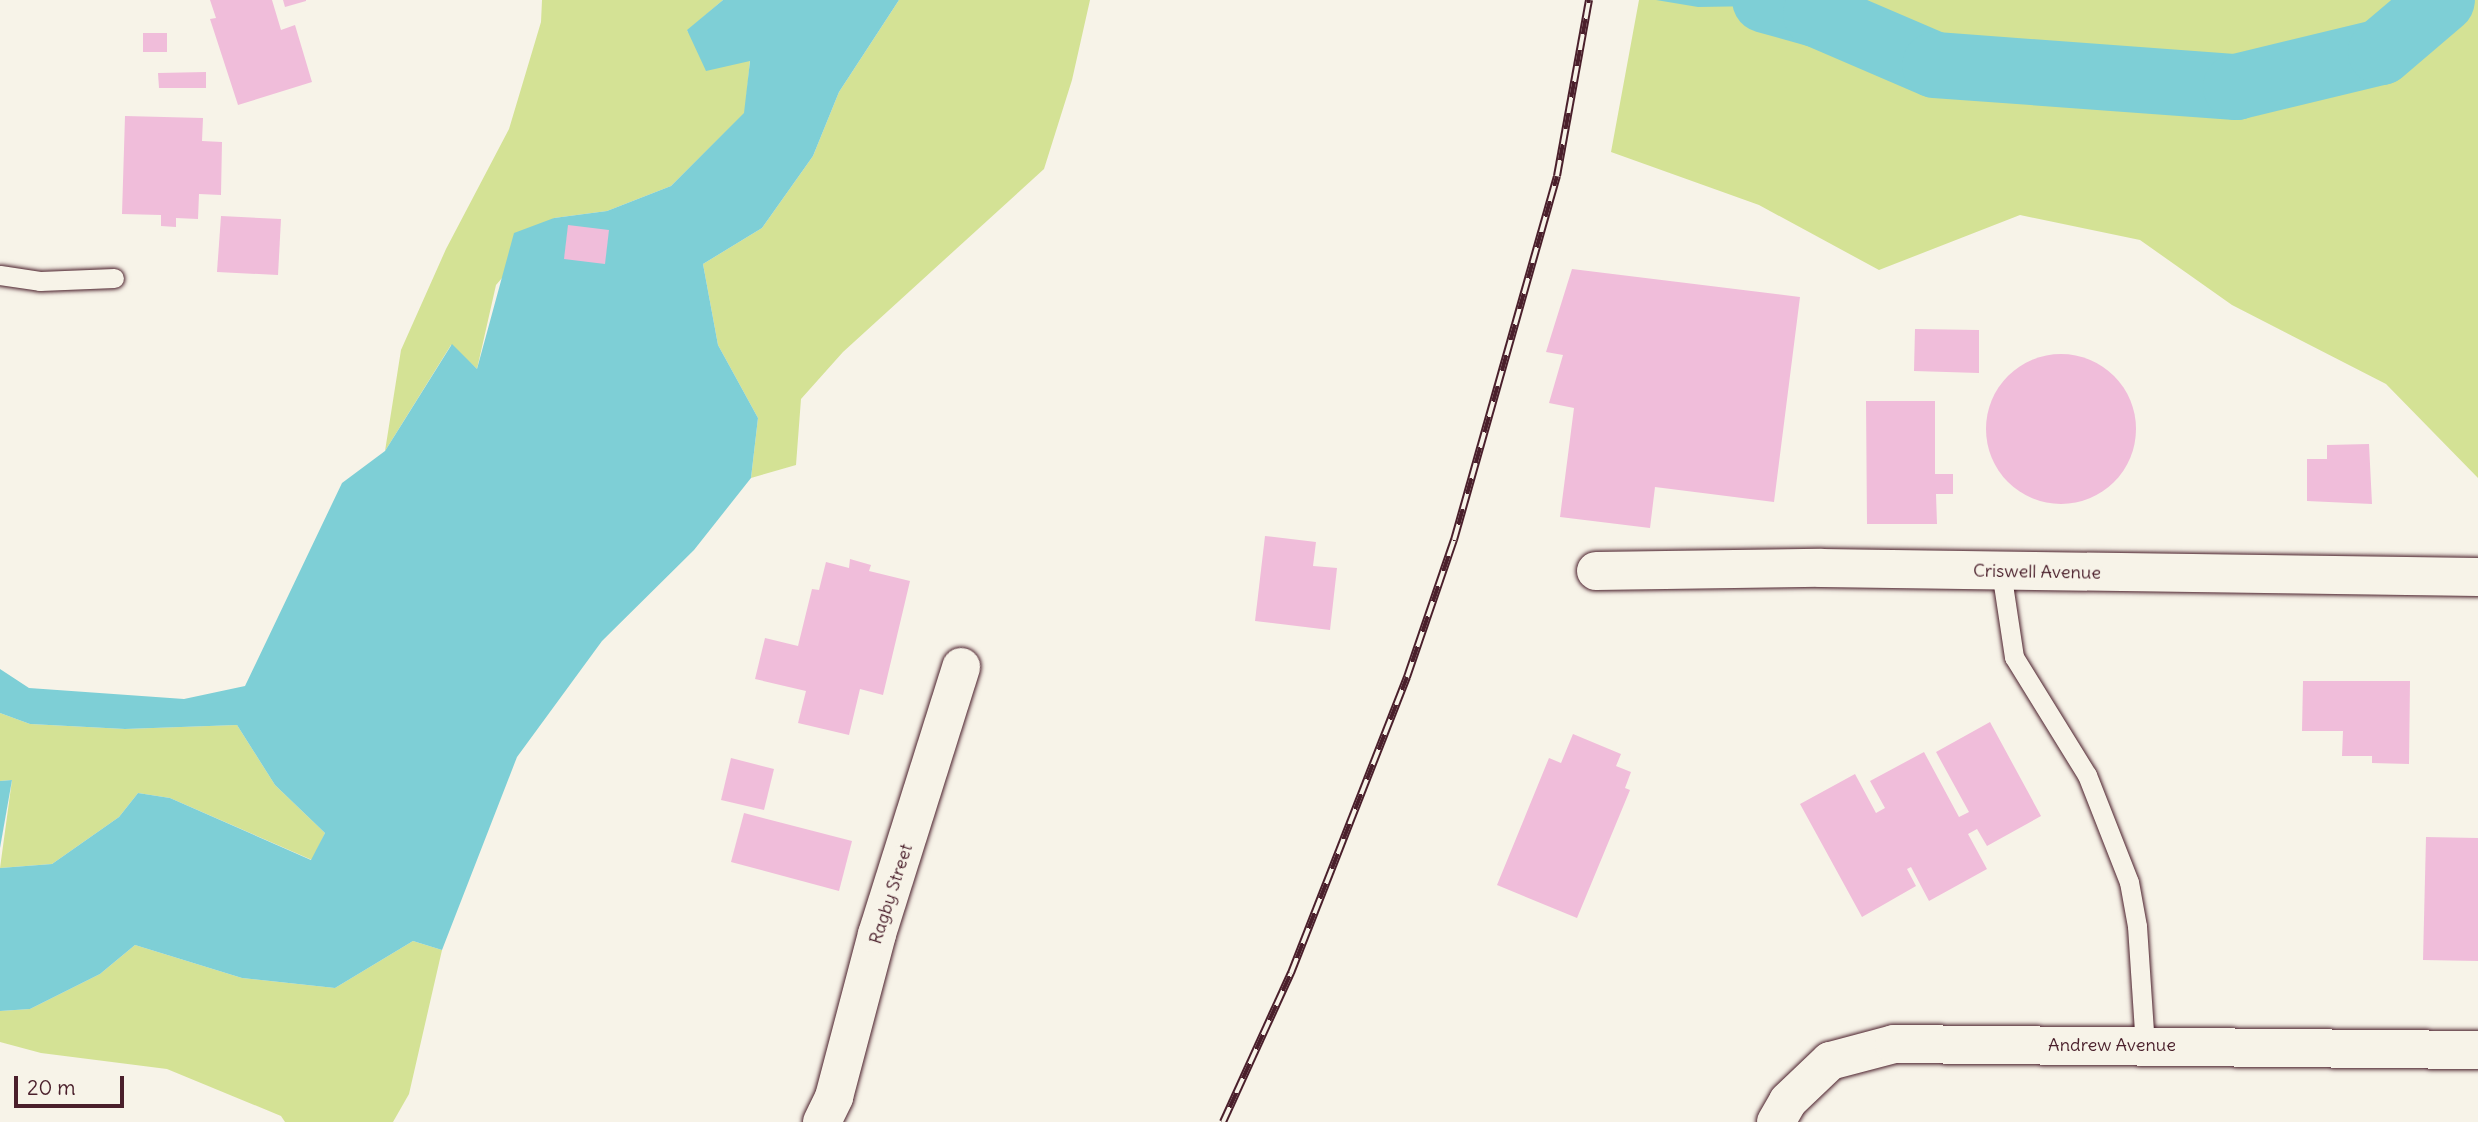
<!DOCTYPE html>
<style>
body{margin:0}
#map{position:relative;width:2478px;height:1122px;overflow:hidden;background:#f7f3e8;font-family:Delius,sans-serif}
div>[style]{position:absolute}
.green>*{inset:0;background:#d4e295}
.water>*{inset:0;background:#7ecfd6}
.river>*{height:66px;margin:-33px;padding:0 33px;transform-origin:33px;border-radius:33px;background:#7ecfd6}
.building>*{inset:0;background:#f0bdda}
.round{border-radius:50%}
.roads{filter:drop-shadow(0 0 2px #4a1f2b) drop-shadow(0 0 2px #4a1f2b)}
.lane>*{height:19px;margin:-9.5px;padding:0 9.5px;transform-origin:9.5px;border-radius:9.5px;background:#f7f3e8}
.street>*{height:38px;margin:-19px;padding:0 19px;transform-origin:19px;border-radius:19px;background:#f7f3e8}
.rail>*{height:8px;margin-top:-4px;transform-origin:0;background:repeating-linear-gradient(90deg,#f7f3e8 0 16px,#4a1f2b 0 32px);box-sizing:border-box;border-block:2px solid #4a1f2b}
span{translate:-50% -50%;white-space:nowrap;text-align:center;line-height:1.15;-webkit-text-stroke:7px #f7f3e8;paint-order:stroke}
.street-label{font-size:18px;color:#4a1f2b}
.scale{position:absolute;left:14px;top:1076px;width:110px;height:32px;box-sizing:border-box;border:4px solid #4a1f2b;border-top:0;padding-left:9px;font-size:21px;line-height:24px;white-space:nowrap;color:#4a1f2b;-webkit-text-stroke:5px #f7f3e8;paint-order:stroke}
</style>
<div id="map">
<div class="green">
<div style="clip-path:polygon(542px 0,723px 0,687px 31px,750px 60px,745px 113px,671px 186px,607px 211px,554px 218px,496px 285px,477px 369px,451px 345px,385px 451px,401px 350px,446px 249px,509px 129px,541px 22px)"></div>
<div style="clip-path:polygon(899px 0,1090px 0,1072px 80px,1044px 169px,843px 352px,801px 399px,796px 465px,751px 478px,758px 418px,718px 345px,703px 264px,762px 228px,813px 156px,839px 92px)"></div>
<div style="clip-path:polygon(1639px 0,2478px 0,2478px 478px,2386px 384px,2232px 305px,2140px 240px,2020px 215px,1879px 270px,1759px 205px,1611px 152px)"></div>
<div style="clip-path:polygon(0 713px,30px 724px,125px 729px,237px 725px,275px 785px,325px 833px,312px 860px,170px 798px,138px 793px,119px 817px,52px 864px,0 868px,12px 780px,0 781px)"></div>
<div style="clip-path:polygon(413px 941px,442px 950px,409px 1094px,393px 1122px,285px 1122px,281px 1116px,167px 1069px,41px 1053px,0 1042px,0 1011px,30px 1009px,100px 974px,135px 945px,242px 978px,335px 988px)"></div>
</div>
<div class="water">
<div style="clip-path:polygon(723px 0,899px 0,839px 92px,813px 156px,762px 228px,703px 264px,718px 345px,758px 418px,751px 478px,694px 550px,602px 641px,517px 757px,442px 950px,413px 941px,335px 988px,242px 978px,135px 945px,100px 974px,30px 1009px,0 1011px,0 868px,52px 864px,119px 817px,138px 793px,170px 798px,311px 860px,325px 833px,275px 785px,237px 725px,125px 729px,30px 724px,0 713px,0 669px,29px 688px,184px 699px,245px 686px,342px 483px,385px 451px,452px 344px,477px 369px,514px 233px,554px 218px,607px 211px,671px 186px,744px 113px,750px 61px,706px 71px,687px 30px)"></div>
<div style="clip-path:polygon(1656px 0,1747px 0,1760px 6px,1698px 7px)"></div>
<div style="clip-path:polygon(12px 780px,0 848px,0 781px)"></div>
</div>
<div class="river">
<div style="left:1765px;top:0;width:53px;rotate:15.4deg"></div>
<div style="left:1816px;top:14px;width:129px;rotate:23.2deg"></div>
<div style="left:1935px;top:65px;width:302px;rotate:4.2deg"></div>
<div style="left:2236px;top:87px;width:149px;rotate:-13.6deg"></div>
<div style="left:2381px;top:52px;width:80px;rotate:-40.4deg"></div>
</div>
<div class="building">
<div style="clip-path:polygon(210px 0,272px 0,281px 30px,295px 25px,312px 82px,238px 105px,210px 19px,216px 18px)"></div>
<div style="clip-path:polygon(283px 0,306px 0,306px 1px,285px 7px)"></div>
<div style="clip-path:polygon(143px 33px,167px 33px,167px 52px,143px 52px)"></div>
<div style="clip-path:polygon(206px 72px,206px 88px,159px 88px,158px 73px)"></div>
<div style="clip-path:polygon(125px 116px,203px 118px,202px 141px,222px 142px,221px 195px,199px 194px,198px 219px,176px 218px,176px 227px,161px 226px,161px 215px,122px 214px)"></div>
<div style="clip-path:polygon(221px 216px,281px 219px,278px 275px,217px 272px)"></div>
<div style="clip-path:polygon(568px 225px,609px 230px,605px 264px,564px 259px)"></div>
<div style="clip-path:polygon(1572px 269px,1800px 297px,1774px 502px,1655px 487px,1650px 528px,1560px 517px,1574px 408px,1549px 403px,1563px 355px,1546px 352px)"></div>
<div style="clip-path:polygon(1915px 329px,1979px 330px,1979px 373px,1914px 371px)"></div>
<div class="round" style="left:1986px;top:354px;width:150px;height:150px"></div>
<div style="clip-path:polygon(1866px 401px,1935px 401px,1935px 474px,1953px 474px,1953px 494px,1936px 494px,1937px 524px,1867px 524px)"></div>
<div style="clip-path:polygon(2369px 444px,2372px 504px,2307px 501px,2307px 459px,2327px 459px,2327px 445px)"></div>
<div style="clip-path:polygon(1265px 536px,1316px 542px,1313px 566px,1337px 568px,1330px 630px,1255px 621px)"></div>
<div style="clip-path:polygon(850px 559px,871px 565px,869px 571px,910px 581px,883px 695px,860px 689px,849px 735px,798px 723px,806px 691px,755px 679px,765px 638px,798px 646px,812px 589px,819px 590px,826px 562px,849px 568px)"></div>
<div style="clip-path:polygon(2303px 681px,2410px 681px,2409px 764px,2372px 763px,2372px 756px,2342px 756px,2343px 731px,2302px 731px)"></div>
<div style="clip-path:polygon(1990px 722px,2041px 816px,1987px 846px,1977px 829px,1968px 834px,1987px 869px,1929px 901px,1911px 867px,1907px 869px,1916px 886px,1862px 917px,1800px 804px,1855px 774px,1876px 813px,1885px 808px,1870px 781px,1924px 752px,1959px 817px,1969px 812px,1936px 752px)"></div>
<div style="clip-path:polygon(1573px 734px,1621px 754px,1616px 766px,1631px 772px,1625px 788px,1630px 790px,1577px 918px,1497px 885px,1549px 758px,1561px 763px)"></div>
<div style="clip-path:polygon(731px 758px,774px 769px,764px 810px,721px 800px)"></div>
<div style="clip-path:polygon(744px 813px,852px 841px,839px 891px,731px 862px)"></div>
<div style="clip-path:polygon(2426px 837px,2478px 838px,2478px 961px,2423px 960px)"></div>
</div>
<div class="roads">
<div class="lane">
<div style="left:0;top:275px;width:40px;rotate:8.5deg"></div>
<div style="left:40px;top:281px;width:74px;rotate:-2.3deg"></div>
<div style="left:2001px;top:571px;width:87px;rotate:81.4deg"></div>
<div style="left:2014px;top:657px;width:139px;rotate:58.3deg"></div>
<div style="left:2087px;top:775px;width:115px;rotate:68.6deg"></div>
<div style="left:2129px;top:882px;width:45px;rotate:79.7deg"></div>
<div style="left:2137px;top:926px;width:119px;rotate:86.2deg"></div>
</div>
<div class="street">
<div style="left:1596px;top:571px;width:225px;rotate:-0.8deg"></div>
<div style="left:1821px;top:568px;width:657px;rotate:0.78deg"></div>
<div style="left:822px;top:1122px;width:28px;rotate:-64deg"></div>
<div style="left:834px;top:1097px;width:169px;rotate:-75.2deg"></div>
<div style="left:877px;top:934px;width:280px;rotate:-72.5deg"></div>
<div style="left:1776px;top:1122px;width:24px;rotate:-60deg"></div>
<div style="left:1788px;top:1101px;width:58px;rotate:-43.6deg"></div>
<div style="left:1830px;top:1061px;width:66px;rotate:-14.9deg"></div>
<div style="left:1894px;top:1044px;width:584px;rotate:0.59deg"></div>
</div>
</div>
<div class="rail">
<div style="left:1223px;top:1122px;width:164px;rotate:-65.5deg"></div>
<div style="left:1291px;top:973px;width:318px;rotate:-68.6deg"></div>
<div style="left:1407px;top:677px;width:145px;rotate:-71.1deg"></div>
<div style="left:1454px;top:540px;width:378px;rotate:-74.2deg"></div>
<div style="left:1557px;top:176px;width:179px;rotate:-79.7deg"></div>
</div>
<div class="street-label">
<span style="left:2037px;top:572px;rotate:1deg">Criswell Avenue</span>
<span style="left:891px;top:894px;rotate:-72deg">Ragby Street</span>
<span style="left:2112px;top:1045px">Andrew Avenue</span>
</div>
<div class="scale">20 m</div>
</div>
